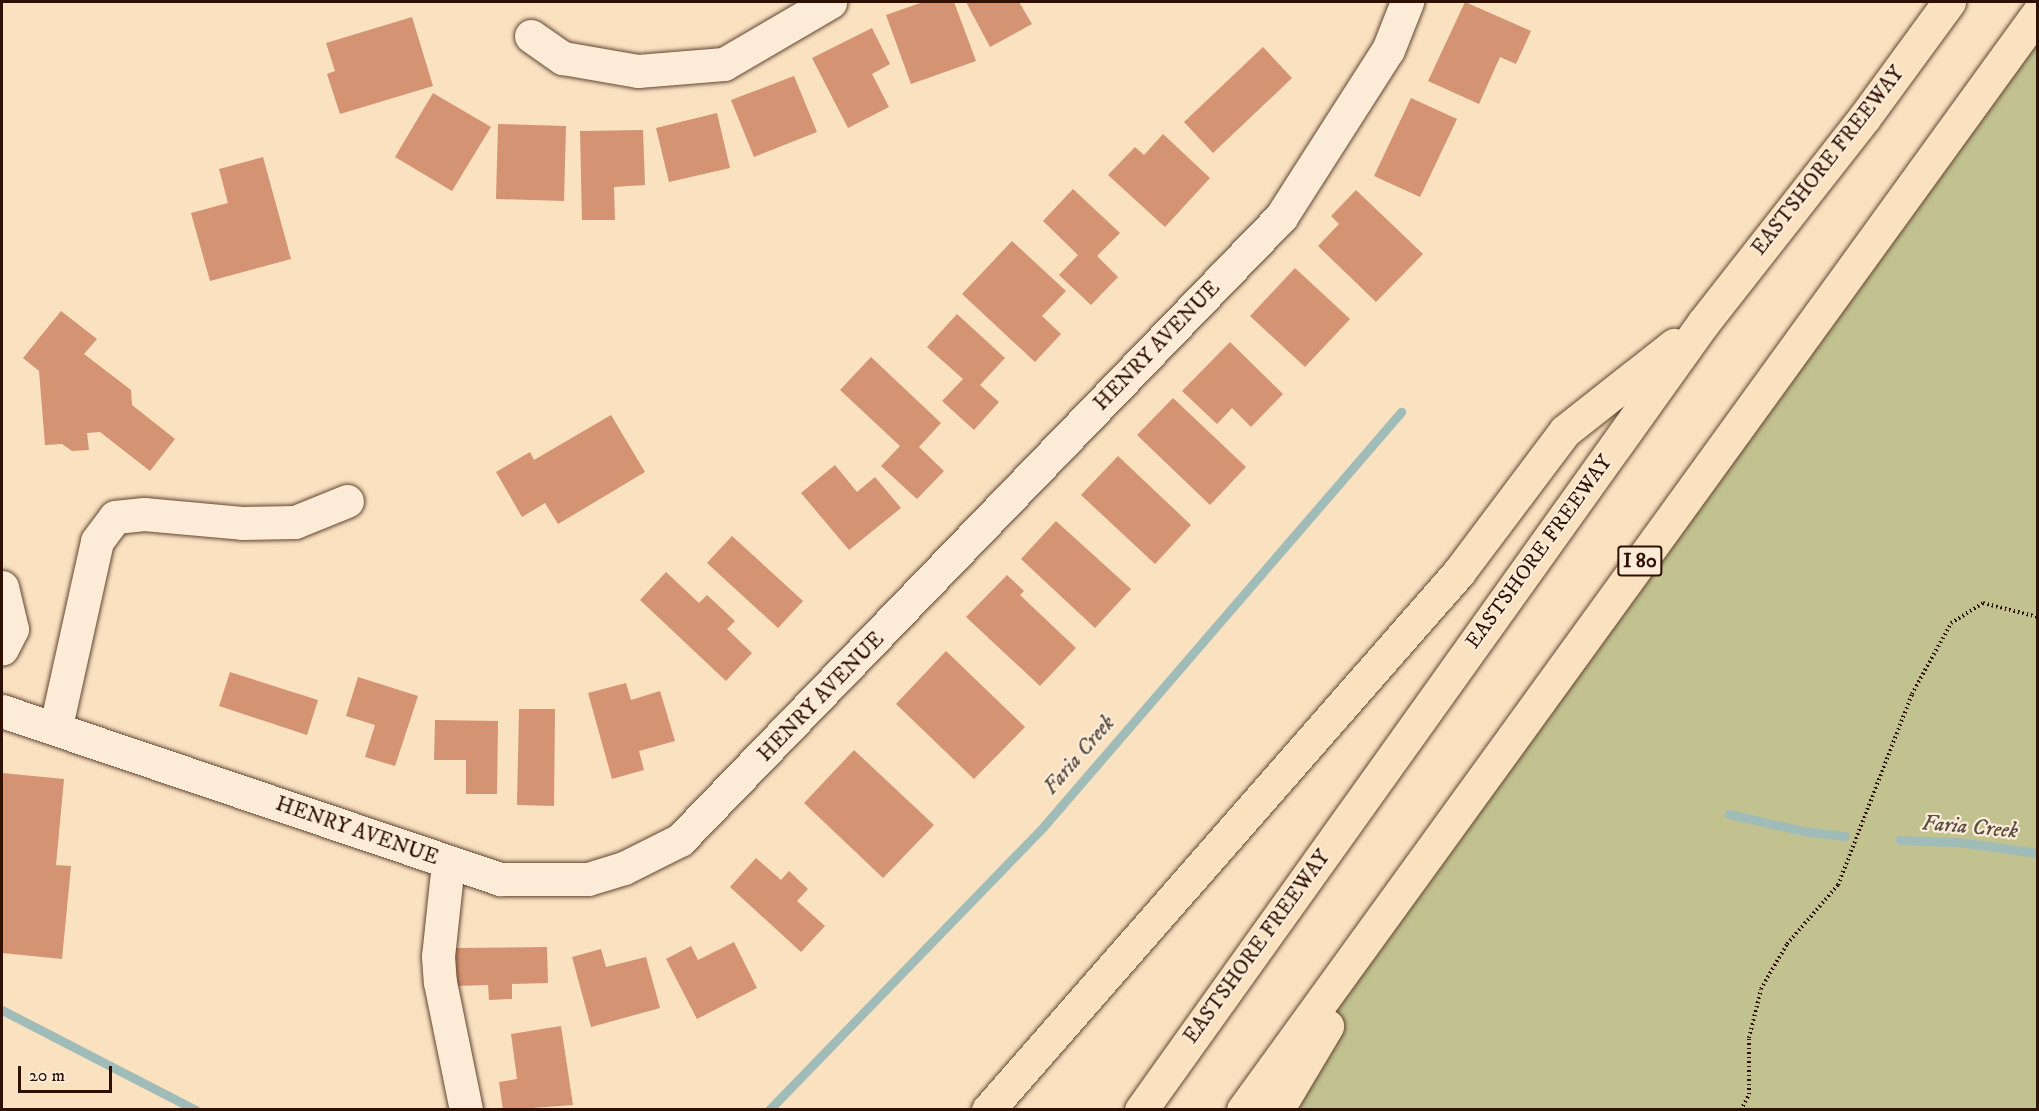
<!DOCTYPE html>
<style>
body{margin:0}
#map{position:relative;width:2039px;height:1111px;overflow:hidden;background:#fae2c1;font-family:"IM FELL DW Pica",serif}
div>[style]{position:absolute}
.green>*{inset:0;background:#c2c290}
.stream>*{height:9px;margin:-4.5px;padding:0 4.5px;transform-origin:4.5px;border-radius:4.5px;background:#a0bcb9}
.building>*{inset:0;background:#d49372}
.path>*{height:4px;margin-top:-2px;transform-origin:0;background:repeating-linear-gradient(90deg,#2f1103 0 1.5px,transparent 0 4.5px)}
.roads{filter:drop-shadow(0 0 2px #624532) drop-shadow(0 0 2px #624532)}
.minor>*{height:33px;margin:-16.5px;padding:0 16.5px;transform-origin:16.5px;border-radius:16.5px;background:#fcecd7}
.highway>*{height:33px;margin:-16.5px;padding:0 16.5px;transform-origin:16.5px;border-radius:16.5px;background:#fae2c1}
span{translate:-50% -50%;white-space:nowrap;text-align:center;line-height:1.15;-webkit-text-stroke:4.5px #fcecd7;paint-order:stroke}
.shield-label span{padding:2px 4px;background:#fcecd7;border:2px solid;border-radius:4px;-webkit-text-stroke-width:0}
.shield-label{font-size:20px;color:#2f1103;font-weight:700}
.street-label{font-size:21px;color:#2f1103}
.water-label{font-size:22px;color:#574d43;font-style:italic}
.frame{position:absolute;inset:0;border:3px solid #2f1103;pointer-events:none}
.scale{position:absolute;left:18px;top:1066px;width:94px;height:27px;box-sizing:border-box;border:3px solid #2f1103;border-top:0;padding-left:8px;font-size:18px;line-height:21px;white-space:nowrap;color:#2f1103;-webkit-text-stroke:4px #fcecd7;paint-order:stroke}
</style>
<div id="map">
<div class="green">
<div style="clip-path:polygon(2037px 13px,2037px 1109px,1277px 1110px,1440px 836px)"></div>
</div>
<div class="stream">
<div style="left:1729px;top:814px;width:76px;rotate:12.9deg"></div>
<div style="left:1803px;top:831px;width:42px;rotate:6.8deg"></div>
<div style="left:1900px;top:840px;width:57px;rotate:2deg"></div>
<div style="left:1957px;top:842px;width:82px;rotate:7.7deg"></div>
<div style="left:2px;top:1010px;width:218px;rotate:27.3deg"></div>
<div style="left:769px;top:1110px;width:395px;rotate:-45.9deg"></div>
<div style="left:1044px;top:826px;width:547px;rotate:-49.23deg"></div>
</div>
<div class="building">
<div style="clip-path:polygon(923px 2px,954px 2px,976px 61px,911px 84px,886px 15px)"></div>
<div style="clip-path:polygon(966px 2px,1019px 2px,1032px 24px,990px 47px)"></div>
<div style="clip-path:polygon(1465px 2px,1531px 31px,1516px 64px,1500px 57px,1479px 104px,1428px 81px)"></div>
<div style="clip-path:polygon(412px 17px,433px 86px,340px 114px,327px 74px,335px 71px,326px 43px)"></div>
<div style="clip-path:polygon(872px 28px,890px 64px,872px 74px,889px 107px,848px 128px,812px 58px)"></div>
<div style="clip-path:polygon(1263px 47px,1292px 78px,1213px 153px,1184px 122px)"></div>
<div style="clip-path:polygon(794px 76px,817px 132px,754px 157px,731px 100px)"></div>
<div style="clip-path:polygon(433px 93px,491px 127px,452px 191px,395px 157px)"></div>
<div style="clip-path:polygon(1411px 98px,1457px 119px,1420px 197px,1374px 176px)"></div>
<div style="clip-path:polygon(717px 113px,730px 168px,669px 182px,656px 128px)"></div>
<div style="clip-path:polygon(498px 124px,566px 126px,564px 201px,496px 199px)"></div>
<div style="clip-path:polygon(643px 130px,645px 185px,614px 187px,615px 220px,582px 220px,580px 131px)"></div>
<div style="clip-path:polygon(1163px 134px,1210px 178px,1165px 227px,1108px 175px,1135px 147px,1144px 155px)"></div>
<div style="clip-path:polygon(263px 157px,291px 259px,210px 281px,191px 213px,228px 203px,219px 169px)"></div>
<div style="clip-path:polygon(1073px 189px,1120px 233px,1097px 256px,1118px 277px,1091px 305px,1059px 275px,1078px 255px,1043px 221px)"></div>
<div style="clip-path:polygon(1356px 190px,1423px 254px,1376px 302px,1318px 246px,1339px 224px,1331px 216px)"></div>
<div style="clip-path:polygon(1012px 241px,1066px 291px,1042px 316px,1061px 334px,1035px 362px,962px 294px)"></div>
<div style="clip-path:polygon(1295px 268px,1350px 319px,1305px 367px,1250px 316px)"></div>
<div style="clip-path:polygon(61px 311px,97px 339px,84px 354px,131px 390px,132px 405px,175px 439px,150px 471px,100px 432px,87px 433px,89px 450px,72px 451px,62px 444px,45px 445px,39px 371px,23px 358px)"></div>
<div style="clip-path:polygon(957px 314px,1005px 358px,980px 385px,999px 402px,974px 430px,942px 401px,963px 379px,927px 347px)"></div>
<div style="clip-path:polygon(1230px 342px,1283px 394px,1251px 427px,1232px 408px,1217px 424px,1182px 391px)"></div>
<div style="clip-path:polygon(871px 357px,941px 423px,919px 447px,944px 471px,917px 499px,881px 466px,900px 446px,840px 390px)"></div>
<div style="clip-path:polygon(1173px 398px,1246px 467px,1210px 505px,1137px 435px)"></div>
<div style="clip-path:polygon(611px 415px,645px 472px,558px 524px,545px 503px,522px 517px,496px 472px,530px 452px,534px 460px)"></div>
<div style="clip-path:polygon(1118px 456px,1191px 525px,1155px 564px,1081px 495px)"></div>
<div style="clip-path:polygon(835px 465px,857px 492px,875px 477px,901px 508px,849px 550px,801px 493px)"></div>
<div style="clip-path:polygon(1056px 521px,1131px 589px,1095px 628px,1021px 559px)"></div>
<div style="clip-path:polygon(732px 536px,803px 601px,778px 628px,707px 563px)"></div>
<div style="clip-path:polygon(666px 572px,699px 603px,707px 595px,735px 621px,727px 629px,752px 653px,726px 681px,640px 600px)"></div>
<div style="clip-path:polygon(1007px 575px,1024px 591px,1020px 595px,1076px 648px,1040px 686px,966px 617px)"></div>
<div style="clip-path:polygon(946px 651px,1025px 727px,974px 779px,896px 704px)"></div>
<div style="clip-path:polygon(230px 672px,318px 700px,307px 735px,219px 706px)"></div>
<div style="clip-path:polygon(358px 677px,418px 696px,395px 766px,365px 757px,375px 725px,346px 716px)"></div>
<div style="clip-path:polygon(626px 683px,631px 700px,660px 691px,675px 741px,639px 751px,644px 770px,612px 779px,588px 693px)"></div>
<div style="clip-path:polygon(519px 709px,555px 709px,554px 806px,517px 805px)"></div>
<div style="clip-path:polygon(435px 720px,498px 721px,497px 794px,466px 794px,466px 760px,434px 760px)"></div>
<div style="clip-path:polygon(854px 750px,934px 825px,883px 878px,804px 803px)"></div>
<div style="clip-path:polygon(2px 773px,64px 779px,56px 865px,71px 866px,62px 959px,2px 953px)"></div>
<div style="clip-path:polygon(756px 858px,781px 880px,789px 871px,808px 889px,797px 901px,825px 926px,801px 952px,730px 887px)"></div>
<div style="clip-path:polygon(734px 942px,757px 988px,697px 1019px,666px 959px,691px 946px,698px 960px)"></div>
<div style="clip-path:polygon(547px 947px,548px 983px,512px 984px,512px 999px,489px 1000px,488px 985px,455px 986px,454px 948px)"></div>
<div style="clip-path:polygon(601px 949px,606px 967px,646px 957px,660px 1008px,591px 1027px,572px 957px)"></div>
<div style="clip-path:polygon(561px 1026px,573px 1105px,503px 1110px,499px 1082px,517px 1079px,511px 1034px)"></div>
</div>
<div class="path">
<div style="left:1741px;top:1110px;width:18px;rotate:-63deg"></div>
<div style="left:1749px;top:1094px;width:56px;rotate:-90deg"></div>
<div style="left:1749px;top:1038px;width:50px;rotate:-76.2deg"></div>
<div style="left:1761px;top:989px;width:52px;rotate:-60deg"></div>
<div style="left:1787px;top:944px;width:78px;rotate:-49.2deg"></div>
<div style="left:1838px;top:885px;width:205px;rotate:-68.8deg"></div>
<div style="left:1912px;top:694px;width:81px;rotate:-61.2deg"></div>
<div style="left:1951px;top:623px;width:38px;rotate:-32deg"></div>
<div style="left:1983px;top:603px;width:57px;rotate:14.3deg"></div>
</div>
<div class="roads">
<div class="minor">
<div style="left:531px;top:36px;width:39px;rotate:35deg"></div>
<div style="left:563px;top:58px;width:76px;rotate:9.8deg"></div>
<div style="left:638px;top:71px;width:86px;rotate:-4.7deg"></div>
<div style="left:724px;top:64px;width:123px;rotate:-30.3deg"></div>
<div style="left:2px;top:587px;width:43px;rotate:76.6deg"></div>
<div style="left:12px;top:629px;width:22px;rotate:117deg"></div>
<div style="left:2px;top:711px;width:526px;rotate:18.64deg"></div>
<div style="left:500px;top:879px;width:88px"></div>
<div style="left:588px;top:879px;width:38px;rotate:-17deg"></div>
<div style="left:624px;top:868px;width:63px;rotate:-26.6deg"></div>
<div style="left:680px;top:840px;width:866px;rotate:-46.03deg"></div>
<div style="left:1281px;top:217px;width:198px;rotate:-57.4deg"></div>
<div style="left:1388px;top:50px;width:52px;rotate:-68.4deg"></div>
<div style="left:56px;top:726px;width:189px;rotate:-77.5deg"></div>
<div style="left:97px;top:541px;width:30px;rotate:-53deg"></div>
<div style="left:115px;top:517px;width:29px;rotate:-6deg"></div>
<div style="left:144px;top:514px;width:98px;rotate:5.2deg"></div>
<div style="left:242px;top:523px;width:53px;rotate:-1.1deg"></div>
<div style="left:295px;top:522px;width:56px;rotate:-22deg"></div>
<div style="left:448px;top:863px;width:94px;rotate:96.1deg"></div>
<div style="left:438px;top:956px;width:26px;rotate:86deg"></div>
<div style="left:440px;top:982px;width:131px;rotate:78.5deg"></div>
</div>
<div class="highway">
<div style="left:988px;top:1110px;width:715px;rotate:-48.8deg"></div>
<div style="left:1459px;top:572px;width:176px;rotate:-53.1deg"></div>
<div style="left:1565px;top:431px;width:139px;rotate:-38.3deg"></div>
<div style="left:1141px;top:1110px;width:968px;rotate:-54.46deg"></div>
<div style="left:1704px;top:322px;width:259px;rotate:-51.9deg"></div>
<div style="left:1864px;top:118px;width:144px;rotate:-53.8deg"></div>
<div style="left:1243px;top:1110px;width:1355px;rotate:-54.07deg"></div>
<div style="left:1277px;top:1110px;width:98px;rotate:-59.2deg"></div>
</div>
</div>
<div class="shield-label">
<span style="left:1640px;top:561px">I 80</span>
</div>
<div class="street-label">
<span style="left:1828px;top:161px;rotate:-52deg">EASTSHORE FREEWAY</span>
<span style="left:1157px;top:346px;rotate:-46deg">HENRY AVENUE</span>
<span style="left:1539px;top:552px;rotate:-54deg">EASTSHORE FREEWAY</span>
<span style="left:821px;top:697px;rotate:-46deg">HENRY AVENUE</span>
<span style="left:357px;top:831px;rotate:19deg">HENRY AVENUE</span>
<span style="left:1257px;top:947px;rotate:-54deg">EASTSHORE FREEWAY</span>
</div>
<div class="water-label">
<span style="left:1079px;top:755px;rotate:-49deg">Faria Creek</span>
<span style="left:1970px;top:827px;rotate:5deg">Faria Creek</span>
</div>
<div class="frame"></div>
<div class="scale">20 m</div>
</div>
